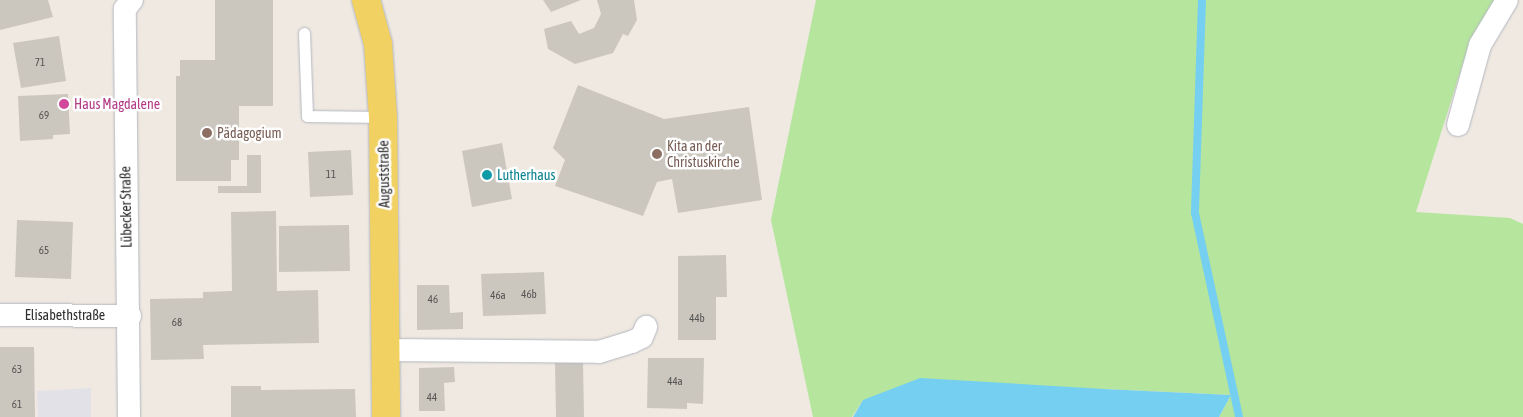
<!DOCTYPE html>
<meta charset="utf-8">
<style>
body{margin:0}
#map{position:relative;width:1523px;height:417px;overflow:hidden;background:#efe9e1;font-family:"Asap Condensed",sans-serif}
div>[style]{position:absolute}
.industrial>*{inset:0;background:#e3e1e8}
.green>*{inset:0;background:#b6e59e}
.water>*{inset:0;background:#75cff0}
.stream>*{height:8px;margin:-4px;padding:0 4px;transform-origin:4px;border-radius:4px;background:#75cff0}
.building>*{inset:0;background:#cbc7bf}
.roads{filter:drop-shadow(0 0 1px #b4b7c1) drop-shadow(0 0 1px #b4b7c1)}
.lane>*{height:11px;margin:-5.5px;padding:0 5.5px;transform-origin:5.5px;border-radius:5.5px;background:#fff}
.street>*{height:22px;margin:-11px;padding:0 11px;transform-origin:11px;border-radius:11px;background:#fff}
.primary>*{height:28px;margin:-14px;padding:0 14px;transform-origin:14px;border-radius:14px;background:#f2d163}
.dots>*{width:14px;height:14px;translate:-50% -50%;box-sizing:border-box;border:2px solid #fff;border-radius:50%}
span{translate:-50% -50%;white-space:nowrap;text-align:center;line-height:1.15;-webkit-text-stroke:5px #fff;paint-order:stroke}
.number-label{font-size:11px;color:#555452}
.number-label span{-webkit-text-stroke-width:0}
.hotel-label{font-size:14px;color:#b23c85}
.left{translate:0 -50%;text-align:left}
.education-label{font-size:14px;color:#785e54}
.street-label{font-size:14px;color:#2e2e2e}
.culture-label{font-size:14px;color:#0d838f}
</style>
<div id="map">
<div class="industrial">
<div style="clip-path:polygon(91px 388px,91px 417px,38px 417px,37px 391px)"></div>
</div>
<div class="green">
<div style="clip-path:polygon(816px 0,1497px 0,1464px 60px,1416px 212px,1510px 218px,1523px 224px,1523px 417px,1219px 417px,1231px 395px,1104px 389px,863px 400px,852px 417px,813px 417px,771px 220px)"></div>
</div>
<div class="water">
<div style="clip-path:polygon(920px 378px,1104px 389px,1231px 395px,1219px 417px,853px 417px,863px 400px)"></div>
</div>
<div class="stream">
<div style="left:1202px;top:0;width:213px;rotate:91.9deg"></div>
<div style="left:1195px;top:213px;width:209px;rotate:77.8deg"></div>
</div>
<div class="building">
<div style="clip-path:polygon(0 0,48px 0,53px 17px,0 30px)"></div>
<div style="clip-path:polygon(215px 0,273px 0,273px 106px,239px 106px,239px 160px,231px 160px,231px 181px,176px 181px,176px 76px,180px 76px,180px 60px,215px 60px)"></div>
<div style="clip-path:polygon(543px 0,581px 0,551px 12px)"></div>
<div style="clip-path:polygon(597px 0,634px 0,637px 20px,628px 36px,623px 34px,613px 53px,575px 64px,548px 49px,544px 29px,571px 21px,579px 34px,594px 28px,601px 14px)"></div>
<div style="clip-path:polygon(59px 36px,66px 81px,21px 88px,13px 43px)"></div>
<div style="clip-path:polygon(578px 85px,664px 119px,749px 107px,762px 200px,678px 213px,672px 179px,657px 182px,643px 216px,555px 186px,565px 160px,553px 148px)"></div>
<div style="clip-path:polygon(68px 94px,70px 134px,53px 135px,53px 139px,20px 141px,18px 96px)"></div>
<div style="clip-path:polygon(502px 143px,512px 199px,472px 207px,462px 151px)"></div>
<div style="clip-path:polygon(351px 150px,353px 195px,310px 197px,308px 152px)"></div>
<div style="clip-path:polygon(247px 155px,261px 155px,261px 193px,218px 193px,218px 186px,247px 186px)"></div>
<div style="clip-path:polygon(276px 211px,277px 291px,318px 290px,319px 343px,203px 345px,204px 359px,151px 360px,150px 299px,203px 298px,203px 292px,232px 291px,231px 212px)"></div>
<div style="clip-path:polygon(17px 220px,73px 222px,71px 279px,15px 277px)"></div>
<div style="clip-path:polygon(349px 225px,350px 271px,279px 272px,279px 226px)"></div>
<div style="clip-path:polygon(726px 255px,727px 297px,716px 297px,716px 340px,678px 340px,678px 256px)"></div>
<div style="clip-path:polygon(544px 272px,546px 314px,483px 316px,481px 274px)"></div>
<div style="clip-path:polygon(417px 285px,449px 285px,450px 313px,463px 312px,463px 329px,417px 330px)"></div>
<div style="clip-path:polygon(0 347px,34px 347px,35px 417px,0 417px)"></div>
<div style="clip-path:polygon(648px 358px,704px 358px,703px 404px,687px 403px,687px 409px,647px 408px)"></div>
<div style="clip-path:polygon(555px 363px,583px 363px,584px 417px,556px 417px)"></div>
<div style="clip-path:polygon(454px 367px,455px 382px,444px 383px,445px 411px,419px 411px,419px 368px)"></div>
<div style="clip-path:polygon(231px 386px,261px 386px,261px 390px,355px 389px,356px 417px,231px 417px)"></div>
</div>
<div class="roads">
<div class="lane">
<div style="left:304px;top:33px;width:83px;rotate:87.9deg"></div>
<div style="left:307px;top:116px;width:76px;rotate:0.8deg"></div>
</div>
<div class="street">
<div style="left:1458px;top:125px;width:83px;rotate:-74.6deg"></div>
<div style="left:1480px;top:45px;width:52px;rotate:-59deg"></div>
<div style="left:0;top:315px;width:130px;rotate:0.4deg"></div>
<div style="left:386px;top:350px;width:213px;rotate:0.5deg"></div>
<div style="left:599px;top:352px;width:34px;rotate:-17deg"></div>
<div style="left:632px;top:342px;width:11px;rotate:-27deg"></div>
<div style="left:642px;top:337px;width:11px;rotate:-68deg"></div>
<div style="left:129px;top:417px;width:408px;rotate:-90.6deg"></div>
<div style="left:125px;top:9px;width:11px;rotate:-52deg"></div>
</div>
<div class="primary">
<div style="left:366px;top:0;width:46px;rotate:74.7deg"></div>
<div style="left:378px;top:44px;width:73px;rotate:86.1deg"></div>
<div style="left:383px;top:117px;width:300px;rotate:89.4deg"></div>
</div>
</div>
<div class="dots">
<div style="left:64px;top:104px;background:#d1479c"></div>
<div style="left:207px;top:133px;background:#8d6e63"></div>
<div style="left:657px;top:154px;background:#8d6e63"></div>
<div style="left:487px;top:175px;background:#0f9aa8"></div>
</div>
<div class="number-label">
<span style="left:40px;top:62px">71</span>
<span style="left:44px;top:115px">69</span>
<span style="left:331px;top:174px">11</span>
<span style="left:44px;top:250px">65</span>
<span style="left:529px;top:294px">46b</span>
<span style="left:498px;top:295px">46a</span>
<span style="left:433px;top:299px">46</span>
<span style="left:697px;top:318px">44b</span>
<span style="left:177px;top:322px">68</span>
<span style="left:17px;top:369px">63</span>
<span style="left:675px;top:381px">44a</span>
<span style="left:432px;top:397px">44</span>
<span style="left:17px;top:404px">61</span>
</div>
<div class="hotel-label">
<span class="left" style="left:74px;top:104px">Haus Magdalene</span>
</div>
<div class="education-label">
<span class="left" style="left:217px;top:133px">Pädagogium</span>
<span class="left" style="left:667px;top:154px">Kita an der<br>Christuskirche</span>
</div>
<div class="street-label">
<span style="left:384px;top:174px;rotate:-91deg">Auguststraße</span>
<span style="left:126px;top:207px;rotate:-91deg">Lübecker Straße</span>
<span style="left:65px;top:315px">Elisabethstraße</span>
</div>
<div class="culture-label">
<span class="left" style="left:497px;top:175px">Lutherhaus</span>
</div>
</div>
